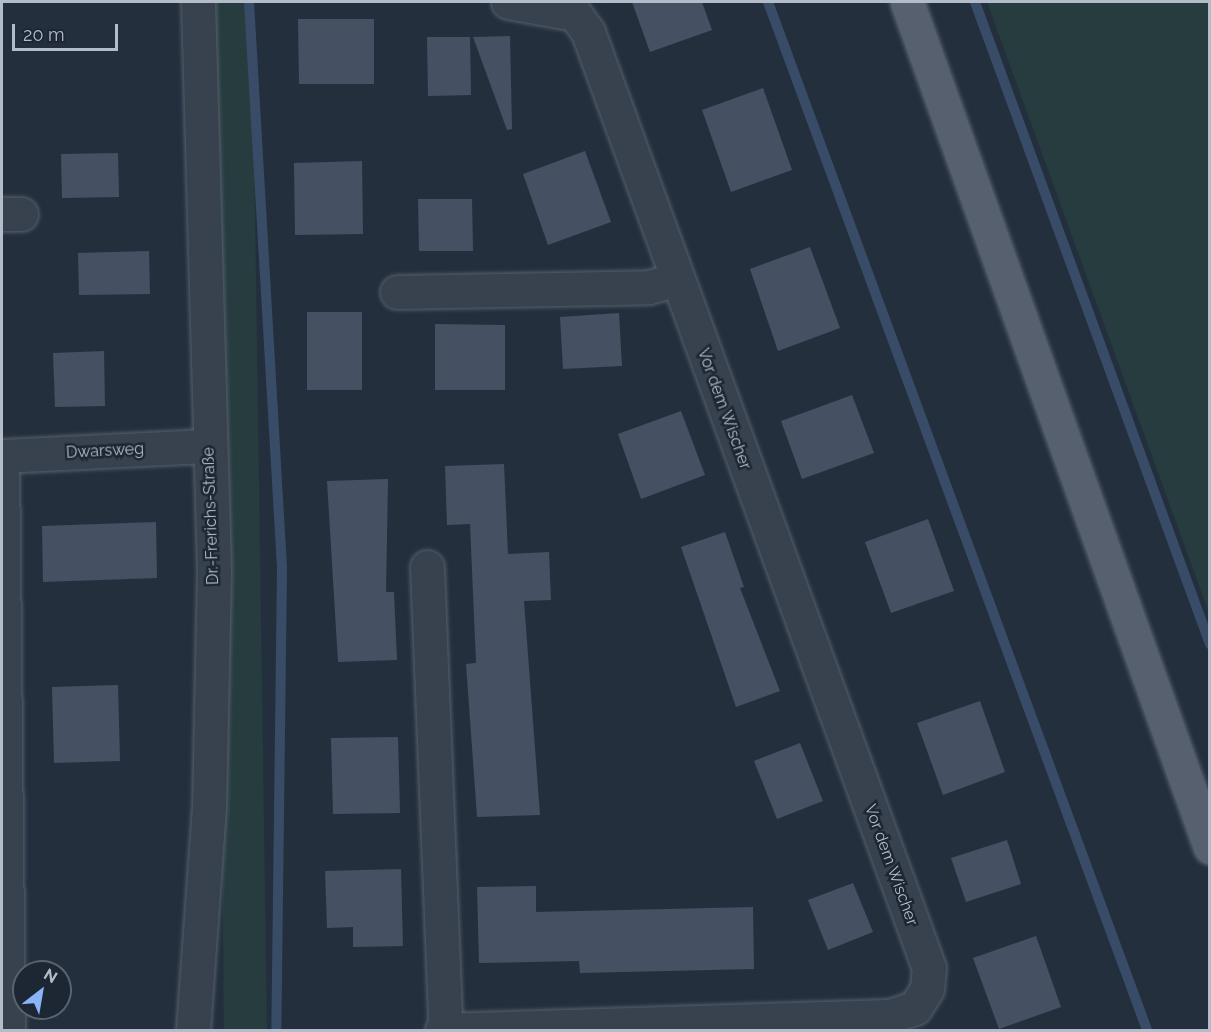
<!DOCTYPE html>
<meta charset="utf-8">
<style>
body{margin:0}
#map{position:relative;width:1211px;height:1032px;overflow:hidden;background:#242f3e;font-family:Raleway,sans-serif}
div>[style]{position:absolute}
.green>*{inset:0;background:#263c3f}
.stream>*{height:10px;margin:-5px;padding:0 5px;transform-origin:5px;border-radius:5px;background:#394c67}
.building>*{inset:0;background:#455162}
.roads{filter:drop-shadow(0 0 2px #565f6c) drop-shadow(0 0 2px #565f6c)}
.street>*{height:33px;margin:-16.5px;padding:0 16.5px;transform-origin:16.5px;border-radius:16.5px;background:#38414e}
.primary>*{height:33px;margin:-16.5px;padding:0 16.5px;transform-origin:16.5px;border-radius:16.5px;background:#56606e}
span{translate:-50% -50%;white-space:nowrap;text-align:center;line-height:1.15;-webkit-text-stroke:5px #1d2633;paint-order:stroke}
.street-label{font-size:16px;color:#b4bcc9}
.frame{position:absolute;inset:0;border:3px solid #b4bcc9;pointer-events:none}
.north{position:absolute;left:12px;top:960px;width:60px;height:60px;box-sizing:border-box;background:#1d2633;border:2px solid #59626f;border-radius:50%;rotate:31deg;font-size:16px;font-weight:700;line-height:24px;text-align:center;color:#b4bcc9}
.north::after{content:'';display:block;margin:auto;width:21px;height:27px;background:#8ab4f8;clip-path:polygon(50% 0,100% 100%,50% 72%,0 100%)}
.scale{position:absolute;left:12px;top:24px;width:106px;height:27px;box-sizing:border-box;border:3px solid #b4bcc9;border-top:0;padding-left:8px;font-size:18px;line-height:21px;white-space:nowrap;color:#b4bcc9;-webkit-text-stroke:4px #1d2633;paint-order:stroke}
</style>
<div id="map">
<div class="green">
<div style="clip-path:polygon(213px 2px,252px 2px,267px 1030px,224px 1030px)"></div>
<div style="clip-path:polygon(987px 2px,1209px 2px,1209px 613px)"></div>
</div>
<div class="stream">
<div style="left:249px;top:2px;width:567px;rotate:86.66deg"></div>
<div style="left:282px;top:568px;width:459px;rotate:90.7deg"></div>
<div style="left:768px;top:2px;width:1096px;rotate:69.76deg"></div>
<div style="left:975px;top:2px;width:684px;rotate:69.9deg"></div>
</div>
<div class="building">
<div style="clip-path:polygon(632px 2px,702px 2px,712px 30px,650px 52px)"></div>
<div style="clip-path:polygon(298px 19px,374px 19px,374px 84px,299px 84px)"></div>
<div style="clip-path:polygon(510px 36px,512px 129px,507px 130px,473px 37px)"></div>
<div style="clip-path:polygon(427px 37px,470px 37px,471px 95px,428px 96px)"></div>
<div style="clip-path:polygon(763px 88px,792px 170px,731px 192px,702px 110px)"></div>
<div style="clip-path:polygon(585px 151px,611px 222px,548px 245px,523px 174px)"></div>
<div style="clip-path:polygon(118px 153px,119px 197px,62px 198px,61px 154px)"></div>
<div style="clip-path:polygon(362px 161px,363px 234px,295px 235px,294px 163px)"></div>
<div style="clip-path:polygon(418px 199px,472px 199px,473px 251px,419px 251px)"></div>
<div style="clip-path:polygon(810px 247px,840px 328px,778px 351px,750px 269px)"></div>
<div style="clip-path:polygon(149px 251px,150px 294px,79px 295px,78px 253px)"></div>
<div style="clip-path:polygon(307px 312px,362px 312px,362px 390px,307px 390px)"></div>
<div style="clip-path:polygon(619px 313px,622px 366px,563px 369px,560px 317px)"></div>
<div style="clip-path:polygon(435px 324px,505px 325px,505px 390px,435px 390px)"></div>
<div style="clip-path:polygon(104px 351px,105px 406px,55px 407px,53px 353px)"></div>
<div style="clip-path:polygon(852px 395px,874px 453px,802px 479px,781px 421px)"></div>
<div style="clip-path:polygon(681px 411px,705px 475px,641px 499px,618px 434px)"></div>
<div style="clip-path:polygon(504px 464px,508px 554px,549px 552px,551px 600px,524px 601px,540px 815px,477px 817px,466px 664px,476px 663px,470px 524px,447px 525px,445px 466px)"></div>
<div style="clip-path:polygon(388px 479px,386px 592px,394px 592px,397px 660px,338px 662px,327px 481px)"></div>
<div style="clip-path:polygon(928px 519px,954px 591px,891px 613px,865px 542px)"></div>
<div style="clip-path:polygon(156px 522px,157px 578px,43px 582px,42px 526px)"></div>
<div style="clip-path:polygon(725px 532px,744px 587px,740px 588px,780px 691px,736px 707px,681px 547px)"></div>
<div style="clip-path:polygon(118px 685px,120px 761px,54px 763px,52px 687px)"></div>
<div style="clip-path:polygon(980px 701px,1005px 772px,943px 795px,917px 723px)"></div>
<div style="clip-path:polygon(398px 737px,400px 813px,333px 814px,331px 738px)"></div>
<div style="clip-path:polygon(800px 743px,823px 801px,777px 819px,754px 761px)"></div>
<div style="clip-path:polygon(1007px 840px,1021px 884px,966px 902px,951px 858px)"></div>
<div style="clip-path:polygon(401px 869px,403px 946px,353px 947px,353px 927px,327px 928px,325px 871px)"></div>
<div style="clip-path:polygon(853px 883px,873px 932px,828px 950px,808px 900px)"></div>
<div style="clip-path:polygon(536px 886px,536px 912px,753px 907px,754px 969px,580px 973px,579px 961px,479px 963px,477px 887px)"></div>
<div style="clip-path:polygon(1036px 936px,1061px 1007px,999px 1029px,973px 958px)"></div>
</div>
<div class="roads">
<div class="street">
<div style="left:2px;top:214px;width:19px"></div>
<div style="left:397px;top:292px;width:252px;rotate:-1.1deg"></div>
<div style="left:649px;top:287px;width:29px;rotate:-16deg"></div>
<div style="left:2px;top:456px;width:574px;rotate:89.4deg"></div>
<div style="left:2px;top:456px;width:207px;rotate:-2.8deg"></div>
<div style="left:427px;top:567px;width:463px;rotate:87.7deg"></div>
<div style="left:193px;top:1030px;width:222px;rotate:-85.9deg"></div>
<div style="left:209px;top:809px;width:238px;rotate:-88.8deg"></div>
<div style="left:214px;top:571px;width:569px;rotate:-91.61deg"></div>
<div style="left:442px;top:1030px;width:448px;rotate:-1.8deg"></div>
<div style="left:890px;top:1016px;width:26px;rotate:-18deg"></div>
<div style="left:915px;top:1008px;width:22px;rotate:-58deg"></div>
<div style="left:927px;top:989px;width:21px;rotate:-85deg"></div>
<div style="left:929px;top:968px;width:996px;rotate:-110.02deg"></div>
<div style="left:588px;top:32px;width:22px;rotate:-126deg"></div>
<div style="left:575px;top:14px;width:68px;rotate:-169.8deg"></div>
</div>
<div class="primary">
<div style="left:907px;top:2px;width:898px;rotate:70.27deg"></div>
</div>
</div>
<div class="street-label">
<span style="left:724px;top:409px;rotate:70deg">Vor dem Wischer</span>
<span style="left:105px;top:451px;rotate:-3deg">Dwarsweg</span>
<span style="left:211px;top:516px;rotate:-92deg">Dr.-Frerichs-Straße</span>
<span style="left:891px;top:865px;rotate:70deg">Vor dem Wischer</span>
</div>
<div class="frame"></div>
<div class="north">N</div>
<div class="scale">20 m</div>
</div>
